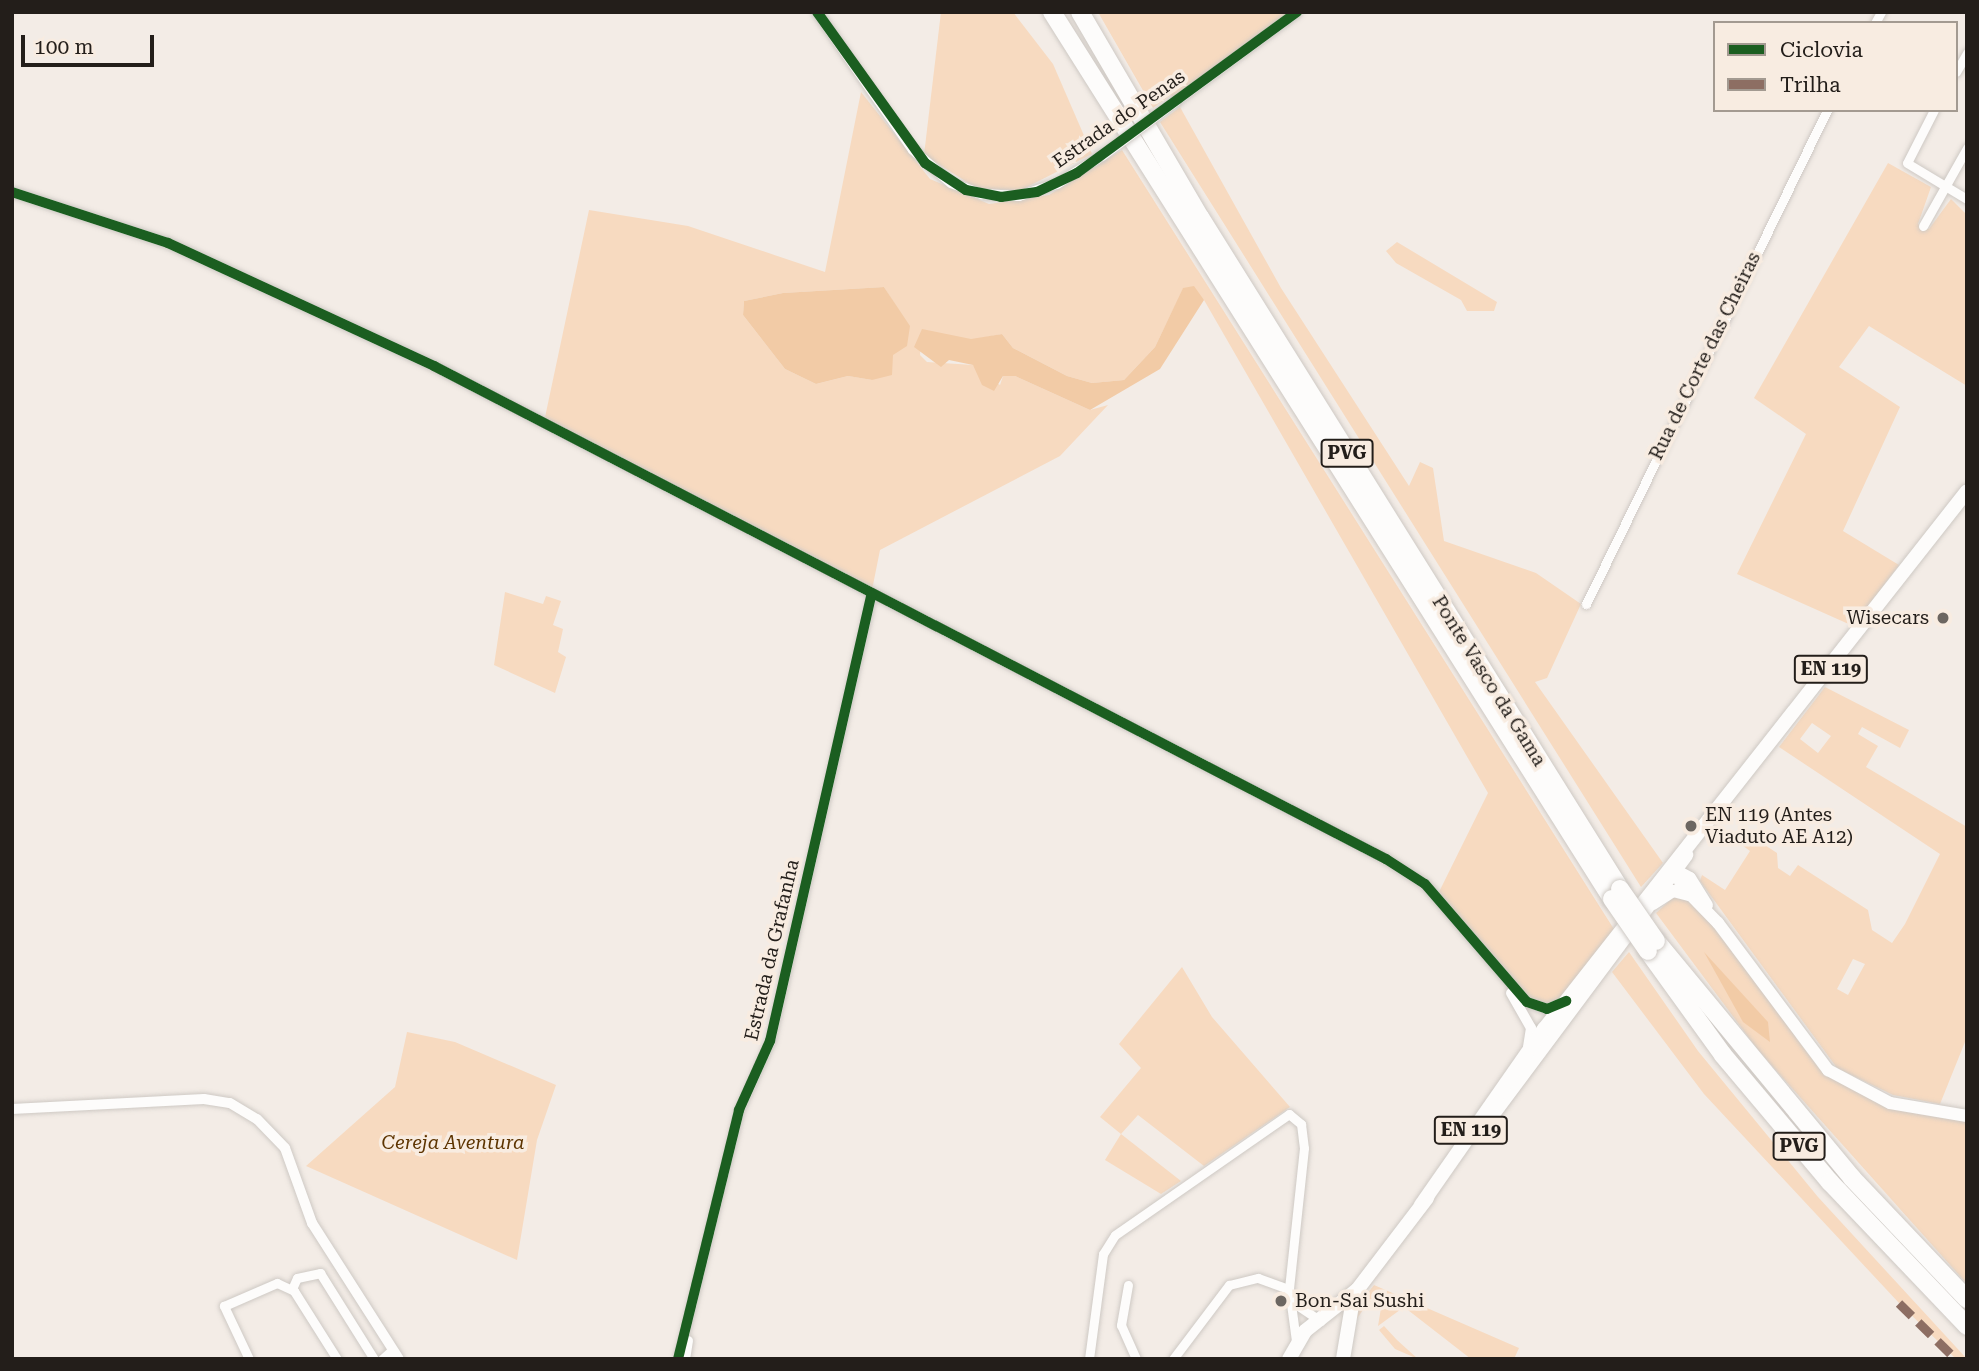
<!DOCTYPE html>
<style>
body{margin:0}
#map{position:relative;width:1979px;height:1371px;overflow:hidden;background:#f3ece6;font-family:"Roboto Serif",serif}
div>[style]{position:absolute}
.green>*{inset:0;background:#f7dac0}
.forest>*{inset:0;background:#f2cba6}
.roads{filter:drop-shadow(0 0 2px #cec9c4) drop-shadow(0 0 2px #cec9c4)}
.minor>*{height:9px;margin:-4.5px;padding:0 4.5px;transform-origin:4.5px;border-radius:4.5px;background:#fdfcfb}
.tertiary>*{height:10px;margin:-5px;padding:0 5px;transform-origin:5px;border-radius:5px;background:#fdfcfb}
.secondary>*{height:12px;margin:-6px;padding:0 6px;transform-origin:6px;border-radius:6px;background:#fdfcfb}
.primary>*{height:14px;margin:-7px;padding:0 7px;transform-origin:7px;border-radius:7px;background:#fdfcfb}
.motorway>*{height:18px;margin:-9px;padding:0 9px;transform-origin:9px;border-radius:9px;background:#fdfcfb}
.bridges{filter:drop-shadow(0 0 2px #cec9c4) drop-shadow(0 0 2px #cec9c4)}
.tertiary-bridge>*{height:10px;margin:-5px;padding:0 5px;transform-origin:5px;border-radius:5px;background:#fdfcfb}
.motorway-bridge>*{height:18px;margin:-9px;padding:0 9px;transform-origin:9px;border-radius:9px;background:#fdfcfb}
.quiet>*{height:9px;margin-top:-4.5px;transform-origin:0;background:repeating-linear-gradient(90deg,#8d6e63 0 18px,transparent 0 27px)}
.cycleway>*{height:10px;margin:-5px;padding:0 5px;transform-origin:5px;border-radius:5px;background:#1b5e20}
.dots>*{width:19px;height:19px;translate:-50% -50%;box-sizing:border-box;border:4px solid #f8ece1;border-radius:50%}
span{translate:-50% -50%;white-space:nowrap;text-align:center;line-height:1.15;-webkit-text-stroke:7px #f8ece1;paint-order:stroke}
.shield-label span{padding:2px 5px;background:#f8ece1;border:2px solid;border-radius:5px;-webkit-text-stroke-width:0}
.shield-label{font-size:18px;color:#231e1a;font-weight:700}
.street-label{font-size:19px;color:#231e1a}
.poi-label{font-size:19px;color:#231e1a}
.right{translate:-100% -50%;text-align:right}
.left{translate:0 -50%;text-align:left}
.park-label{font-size:19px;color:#5d3400;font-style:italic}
.frame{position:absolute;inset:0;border:14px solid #231e1a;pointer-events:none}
.legend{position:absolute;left:1713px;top:21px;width:245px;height:91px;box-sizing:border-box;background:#f8ece1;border:2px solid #a39a91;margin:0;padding:9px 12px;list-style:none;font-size:21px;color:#231e1a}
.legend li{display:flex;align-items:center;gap:14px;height:35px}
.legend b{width:35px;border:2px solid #a39a91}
.scale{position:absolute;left:21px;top:35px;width:133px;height:32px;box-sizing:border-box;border:4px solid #231e1a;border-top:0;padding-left:9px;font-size:21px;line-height:24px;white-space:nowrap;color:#231e1a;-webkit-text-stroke:5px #f8ece1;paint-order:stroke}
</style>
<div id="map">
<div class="green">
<div style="clip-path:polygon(941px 12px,1013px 12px,1053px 64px,1092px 154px,1021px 190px,978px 189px,924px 155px)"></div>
<div style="clip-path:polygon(1098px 12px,1293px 12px,1176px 101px,1171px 95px,1153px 108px)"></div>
<div style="clip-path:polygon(evenodd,861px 92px,930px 179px,989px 204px,1049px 195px,1122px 150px,1617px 934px,1566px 1001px,1543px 1006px,1529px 998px,1439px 892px,1488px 793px,1204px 300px,1183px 289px,1155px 347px,1124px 380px,1092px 383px,1067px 376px,1013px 348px,1002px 334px,971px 340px,922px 330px,920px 355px,927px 362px,973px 365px,1000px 385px,1003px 376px,1015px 376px,1090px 410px,1108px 405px,1060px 456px,880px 550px,871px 595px,544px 422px,589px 210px,688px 226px,825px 272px,861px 92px,884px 287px,896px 306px,893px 354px,872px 380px,848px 376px,816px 384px,785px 369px,743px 315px,744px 301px,783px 293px,884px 287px)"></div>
<div style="clip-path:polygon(1180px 107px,1281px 288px,1409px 486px,1420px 462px,1433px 468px,1444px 541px,1536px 573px,1581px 604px,1547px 678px,1535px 682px,1663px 863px,1641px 887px,1160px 122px)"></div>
<div style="clip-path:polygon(1888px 163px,1931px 187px,1918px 224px,1929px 229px,1951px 199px,1967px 215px,1967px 386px,1869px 326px,1839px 367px,1900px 407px,1843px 531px,1899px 565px,1853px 626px,1737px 574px,1806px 434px,1754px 398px)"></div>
<div style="clip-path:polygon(1397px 242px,1497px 302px,1494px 311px,1467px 311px,1461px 300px,1396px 263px,1386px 251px)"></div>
<div style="clip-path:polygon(505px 592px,543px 604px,546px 596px,561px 601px,553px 625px,563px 629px,558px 652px,566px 657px,555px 693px,494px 665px)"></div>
<div style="clip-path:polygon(evenodd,1825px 687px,1909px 730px,1900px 748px,1862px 727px,1858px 734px,1878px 746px,1866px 767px,1967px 827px,1967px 1037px,1940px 1104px,1893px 1095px,1837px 1068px,1700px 881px,1702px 875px,1725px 890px,1750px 851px,1742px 845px,1751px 836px,1777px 853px,1778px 868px,1790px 876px,1798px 865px,1868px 910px,1872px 930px,1892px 943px,1905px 924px,1940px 854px,1779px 747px,1825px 687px,1812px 723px,1831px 736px,1818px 753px,1800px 739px,1812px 723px,1825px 687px,1853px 959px,1865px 964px,1848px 995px,1837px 989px,1853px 959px)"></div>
<div style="clip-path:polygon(1676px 895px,1700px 908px,1827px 1074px,1880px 1103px,1967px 1120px,1967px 1284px,1758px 1050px,1656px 913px)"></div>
<div style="clip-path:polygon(1629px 952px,1698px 1051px,1818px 1197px,1967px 1359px,1956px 1359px,1899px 1303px,1704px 1094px,1612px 972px)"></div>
<div style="clip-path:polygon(1182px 967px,1212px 1017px,1290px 1107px,1204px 1166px,1138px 1115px,1121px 1134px,1181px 1181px,1161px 1194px,1105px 1160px,1121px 1134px,1100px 1117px,1141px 1068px,1119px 1044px)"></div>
<div style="clip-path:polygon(407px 1032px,455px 1042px,556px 1085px,537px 1140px,517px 1260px,306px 1166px,395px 1087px)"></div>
<div style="clip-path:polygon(1374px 1285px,1519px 1348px,1514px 1359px,1471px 1359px,1404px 1307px,1378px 1326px,1381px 1308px,1369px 1301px,1354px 1323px,1357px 1307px)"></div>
<div style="clip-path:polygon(1384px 1326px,1397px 1340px,1418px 1359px,1395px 1349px,1379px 1330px)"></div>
</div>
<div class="forest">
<div style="clip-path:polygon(1194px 286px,1204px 300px,1160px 369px,1090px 410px,1015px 376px,1003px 376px,994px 391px,982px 385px,973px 365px,949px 360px,941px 367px,914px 347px,922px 329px,971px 339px,1002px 334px,1013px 348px,1067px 376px,1092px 383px,1124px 380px,1155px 347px,1183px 288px)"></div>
<div style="clip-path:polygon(884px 287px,910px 326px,907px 346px,893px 355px,892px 375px,872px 380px,848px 376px,816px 384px,785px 369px,743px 315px,744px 301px,783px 293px)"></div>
<div style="clip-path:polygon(1704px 952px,1768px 1022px,1770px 1042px,1743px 1022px)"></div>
</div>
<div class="roads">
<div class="minor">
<div style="left:1875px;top:23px;width:13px;rotate:-61deg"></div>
<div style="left:1956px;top:72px;width:22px;rotate:-60deg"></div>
<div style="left:1934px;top:110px;width:59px;rotate:117deg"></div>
<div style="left:1907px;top:163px;width:70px;rotate:31deg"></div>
<div style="left:1923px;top:226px;width:90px;rotate:-60.6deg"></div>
<div style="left:1586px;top:604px;width:550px;rotate:-63.99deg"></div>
<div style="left:1128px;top:1285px;width:41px;rotate:99.9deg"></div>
<div style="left:1121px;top:1325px;width:37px;rotate:66deg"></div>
<div style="left:292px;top:1289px;width:12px;rotate:-66deg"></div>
<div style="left:297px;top:1278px;width:24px;rotate:-12deg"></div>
<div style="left:320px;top:1273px;width:102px;rotate:57.9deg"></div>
<div style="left:1294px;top:1303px;width:32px;rotate:34deg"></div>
<div style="left:249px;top:1359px;width:59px;rotate:-115.3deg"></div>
<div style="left:224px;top:1306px;width:58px;rotate:-23.5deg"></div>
<div style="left:277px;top:1283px;width:19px;rotate:25deg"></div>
<div style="left:294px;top:1291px;width:80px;rotate:57.7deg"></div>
<div style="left:382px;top:1359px;width:13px;rotate:-42deg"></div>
<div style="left:678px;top:1359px;width:256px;rotate:-76.2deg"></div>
<div style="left:739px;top:1110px;width:76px;rotate:-65.8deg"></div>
<div style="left:770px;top:1041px;width:457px;rotate:-77.2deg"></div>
<div style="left:685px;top:1359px;width:19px;rotate:-81deg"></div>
<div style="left:1089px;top:1359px;width:106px;rotate:-82.4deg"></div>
<div style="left:1103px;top:1254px;width:22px;rotate:-58deg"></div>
<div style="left:1115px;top:1235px;width:212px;rotate:-34.8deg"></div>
<div style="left:1289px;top:1114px;width:16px;rotate:40deg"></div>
<div style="left:1301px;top:1124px;width:24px;rotate:83deg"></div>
<div style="left:1304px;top:1148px;width:142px;rotate:96.1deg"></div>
<div style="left:1289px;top:1289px;width:52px;rotate:82.3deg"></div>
<div style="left:1173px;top:1359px;width:93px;rotate:-52.9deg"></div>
<div style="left:1229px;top:1285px;width:30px;rotate:-14deg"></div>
<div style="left:1258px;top:1278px;width:33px;rotate:20deg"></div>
</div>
<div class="tertiary">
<div style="left:817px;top:12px;width:168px;rotate:55.2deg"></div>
<div style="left:913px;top:150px;width:50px;rotate:41deg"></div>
<div style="left:951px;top:183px;width:33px;rotate:20deg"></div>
<div style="left:982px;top:194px;width:37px;rotate:3deg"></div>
<div style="left:1019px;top:196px;width:40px;rotate:-18deg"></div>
<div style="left:1057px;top:184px;width:53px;rotate:-31.9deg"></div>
<div style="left:1176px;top:101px;width:150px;rotate:-36.3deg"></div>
<div style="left:12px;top:192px;width:164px;rotate:18.1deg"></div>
<div style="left:168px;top:243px;width:293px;rotate:24.8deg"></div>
<div style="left:434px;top:366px;width:1072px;rotate:27.38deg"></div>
<div style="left:1386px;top:859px;width:46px;rotate:32.7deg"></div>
<div style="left:1425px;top:884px;width:156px;rotate:49.2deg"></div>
<div style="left:1527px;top:1002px;width:21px;rotate:19deg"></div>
<div style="left:1547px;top:1009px;width:18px;rotate:-22deg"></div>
<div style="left:1511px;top:993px;width:40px;rotate:60.3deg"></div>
<div style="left:1531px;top:1028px;width:20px;rotate:99deg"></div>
<div style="left:12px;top:1109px;width:192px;rotate:-3deg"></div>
<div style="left:204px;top:1099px;width:26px;rotate:9deg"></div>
<div style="left:230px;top:1103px;width:31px;rotate:31deg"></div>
<div style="left:257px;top:1119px;width:40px;rotate:46deg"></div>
<div style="left:285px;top:1148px;width:80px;rotate:70.2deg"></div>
<div style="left:312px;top:1223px;width:161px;rotate:57.4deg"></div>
</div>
<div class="secondary">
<div style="left:1673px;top:869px;width:19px;rotate:28deg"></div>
<div style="left:1690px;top:878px;width:32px;rotate:58deg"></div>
<div style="left:1677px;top:872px;width:14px;rotate:73deg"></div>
<div style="left:1681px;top:885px;width:53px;rotate:45.8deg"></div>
<div style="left:1718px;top:923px;width:184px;rotate:53.2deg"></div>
<div style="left:1828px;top:1070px;width:70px;rotate:28deg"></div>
<div style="left:1890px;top:1103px;width:78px;rotate:9.6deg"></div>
<div style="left:1653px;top:904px;width:24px;rotate:-33deg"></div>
<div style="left:1673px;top:891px;width:16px;rotate:14deg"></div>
</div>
<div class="primary">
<div style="left:1479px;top:1133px;width:347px;rotate:-53.3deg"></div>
<div style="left:1421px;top:1205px;width:215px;rotate:-55.1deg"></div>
<div style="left:1544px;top:1029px;width:684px;rotate:-51.82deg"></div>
<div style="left:1289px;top:1359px;width:32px;rotate:-60deg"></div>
<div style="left:1305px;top:1331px;width:66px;rotate:-38.3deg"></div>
<div style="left:1357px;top:1290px;width:116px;rotate:-52.7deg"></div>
<div style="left:1343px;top:1359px;width:61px;rotate:-80.5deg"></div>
</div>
<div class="motorway">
<div style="left:1052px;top:12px;width:1049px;rotate:57.73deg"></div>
<div style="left:1080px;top:12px;width:238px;rotate:59.7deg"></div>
<div style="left:1200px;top:217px;width:792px;rotate:57.99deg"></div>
<div style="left:1656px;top:941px;width:308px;rotate:50.4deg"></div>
<div style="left:1852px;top:1178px;width:167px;rotate:46.5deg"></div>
<div style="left:1648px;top:951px;width:128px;rotate:54.2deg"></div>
<div style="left:1723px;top:1055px;width:166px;rotate:49.9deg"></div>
<div style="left:1830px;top:1182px;width:199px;rotate:46.4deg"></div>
</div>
</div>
<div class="bridges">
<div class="tertiary-bridge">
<div style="left:1102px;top:156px;width:92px;rotate:-36.6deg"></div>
</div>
<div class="motorway-bridge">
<div style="left:1620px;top:889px;width:63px;rotate:55.3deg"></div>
<div style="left:1612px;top:899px;width:63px;rotate:55.3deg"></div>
</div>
</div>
<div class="quiet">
<div style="left:1899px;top:1303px;width:80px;rotate:44.5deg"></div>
</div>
<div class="cycleway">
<div style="left:817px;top:12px;width:186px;rotate:54.4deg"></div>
<div style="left:925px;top:163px;width:49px;rotate:33.4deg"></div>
<div style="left:966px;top:190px;width:36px;rotate:11deg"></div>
<div style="left:1001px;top:197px;width:36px;rotate:-8deg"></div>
<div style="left:1037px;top:192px;width:44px;rotate:-25.4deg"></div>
<div style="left:1077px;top:173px;width:273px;rotate:-36.2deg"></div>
<div style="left:12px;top:192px;width:164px;rotate:18.1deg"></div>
<div style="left:168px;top:243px;width:293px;rotate:24.8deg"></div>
<div style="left:434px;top:366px;width:1072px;rotate:27.38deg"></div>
<div style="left:1386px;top:859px;width:46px;rotate:32.7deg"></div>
<div style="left:1425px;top:884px;width:156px;rotate:49.2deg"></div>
<div style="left:1527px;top:1002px;width:21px;rotate:19deg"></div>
<div style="left:1547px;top:1009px;width:21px;rotate:-23deg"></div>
<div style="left:678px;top:1359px;width:256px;rotate:-76.2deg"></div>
<div style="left:739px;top:1110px;width:76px;rotate:-65.8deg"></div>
<div style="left:770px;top:1041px;width:457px;rotate:-77.2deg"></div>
</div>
<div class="dots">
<div style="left:1943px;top:618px;background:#6c6661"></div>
<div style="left:1691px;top:826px;background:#6c6661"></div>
<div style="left:1281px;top:1301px;background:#6c6661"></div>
</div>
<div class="shield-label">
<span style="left:1347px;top:453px">PVG</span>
<span style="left:1831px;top:669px">EN 119</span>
<span style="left:1471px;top:1130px">EN 119</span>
<span style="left:1799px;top:1146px">PVG</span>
</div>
<div class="street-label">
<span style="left:1119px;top:119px;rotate:-35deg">Estrada do Penas</span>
<span style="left:1705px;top:356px;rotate:-64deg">Rua de Corte das Cheiras</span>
<span style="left:1489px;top:681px;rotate:58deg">Ponte Vasco da Gama</span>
<span style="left:772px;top:950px;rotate:-77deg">Estrada da Grafanha</span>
</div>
<div class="poi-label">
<span class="right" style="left:1929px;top:618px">Wisecars</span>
<span class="left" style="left:1705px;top:826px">EN 119 (Antes<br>Viaduto AE A12)</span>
<span class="left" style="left:1295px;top:1301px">Bon-Sai Sushi</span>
</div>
<div class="park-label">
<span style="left:453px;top:1143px">Cereja Aventura</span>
</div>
<div class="frame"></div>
<ul class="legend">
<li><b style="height:9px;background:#1b5e20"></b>Ciclovia</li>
<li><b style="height:9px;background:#8d6e63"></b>Trilha</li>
</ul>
<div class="scale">100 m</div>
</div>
